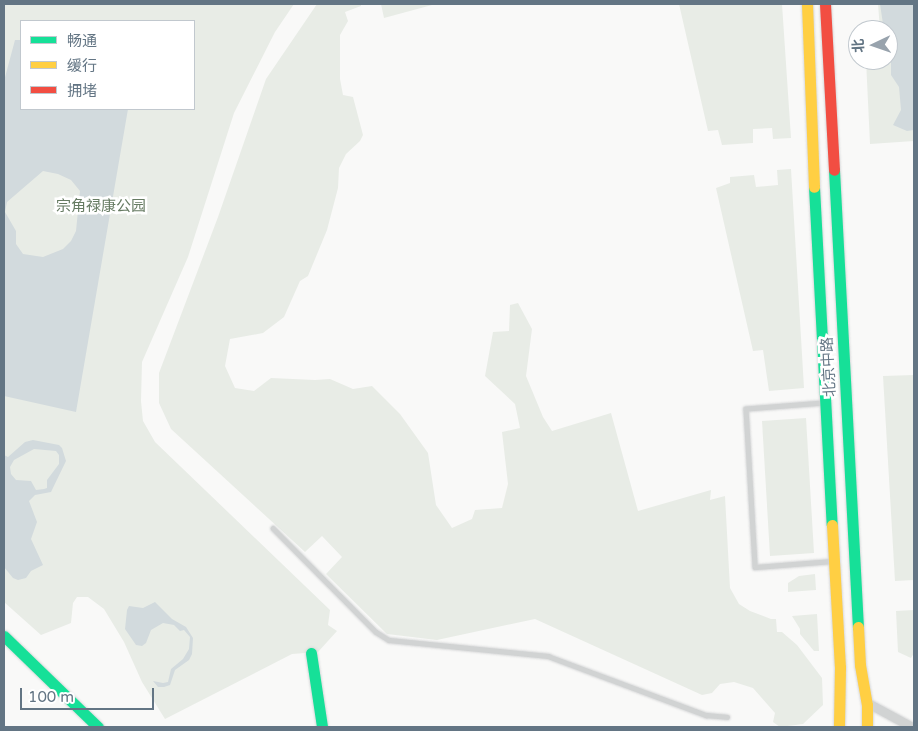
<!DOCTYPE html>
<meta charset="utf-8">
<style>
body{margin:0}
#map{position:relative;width:918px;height:731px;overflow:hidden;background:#f9f9f8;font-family:"Varela Round","Noto Sans SC",sans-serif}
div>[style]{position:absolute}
.green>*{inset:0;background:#e8ece6}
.water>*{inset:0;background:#d2dadd}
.roads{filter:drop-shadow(0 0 1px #d6d7d8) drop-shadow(0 0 1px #d6d7d8)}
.lane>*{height:4.5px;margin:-2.25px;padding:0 2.25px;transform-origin:2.25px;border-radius:2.25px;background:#d1d3d3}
.street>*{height:9px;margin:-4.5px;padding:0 4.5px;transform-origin:4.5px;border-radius:4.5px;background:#d1d3d3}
.fast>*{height:11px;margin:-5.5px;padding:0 5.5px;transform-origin:5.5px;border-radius:5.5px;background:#16e098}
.slow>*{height:11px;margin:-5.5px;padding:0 5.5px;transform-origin:5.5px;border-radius:5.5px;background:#ffcf43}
.jam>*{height:11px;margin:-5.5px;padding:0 5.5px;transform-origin:5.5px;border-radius:5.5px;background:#f24e42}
span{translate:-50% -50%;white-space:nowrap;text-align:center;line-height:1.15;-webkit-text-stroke:5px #fff;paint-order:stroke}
.park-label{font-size:15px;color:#667b62}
.street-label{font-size:15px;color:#637584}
.frame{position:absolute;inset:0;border:5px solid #637584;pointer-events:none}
.legend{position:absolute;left:20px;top:20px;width:175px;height:90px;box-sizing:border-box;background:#fff;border:1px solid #c1c8ce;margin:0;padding:6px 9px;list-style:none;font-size:15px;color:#637584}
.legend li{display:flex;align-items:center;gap:10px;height:25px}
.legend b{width:25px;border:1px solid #c1c8ce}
.north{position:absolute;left:848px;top:20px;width:50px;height:50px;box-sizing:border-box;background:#fff;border:1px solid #c1c8ce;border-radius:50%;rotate:267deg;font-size:14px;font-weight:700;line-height:20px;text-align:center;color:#637584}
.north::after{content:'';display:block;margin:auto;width:18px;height:22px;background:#98a3ad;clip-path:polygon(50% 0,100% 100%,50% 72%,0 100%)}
.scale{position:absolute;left:20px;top:688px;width:134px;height:22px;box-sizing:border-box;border:2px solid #637584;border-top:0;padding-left:6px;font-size:15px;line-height:18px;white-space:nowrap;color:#637584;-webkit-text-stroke:4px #fff;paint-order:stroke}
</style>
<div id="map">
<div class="green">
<div style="clip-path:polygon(evenodd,4px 4px,294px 4px,275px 32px,234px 113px,188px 257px,142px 362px,141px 401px,143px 421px,155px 442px,330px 610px,328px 625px,337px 631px,318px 652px,292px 654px,165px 719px,142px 682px,124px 642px,104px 609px,88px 597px,77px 597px,73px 603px,71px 623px,41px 635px,4px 602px,4px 4px,21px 21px,194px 21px,194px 109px,21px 109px,21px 21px)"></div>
<div style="clip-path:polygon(317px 4px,361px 4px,361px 6px,345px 12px,348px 21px,340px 35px,340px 79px,343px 95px,353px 97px,363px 135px,360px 141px,346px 154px,339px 168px,338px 188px,327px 230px,308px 276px,300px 281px,284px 317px,263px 333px,230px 339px,225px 366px,235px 388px,254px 391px,271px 378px,315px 380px,330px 379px,353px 389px,372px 386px,400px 414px,428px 453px,436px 505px,452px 528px,472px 519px,475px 510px,502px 508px,508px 484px,502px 432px,520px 428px,515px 404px,485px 376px,493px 332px,509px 331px,510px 305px,518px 303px,532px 329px,526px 376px,543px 417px,552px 431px,611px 413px,638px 511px,711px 490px,710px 500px,725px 496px,730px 588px,739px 604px,750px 611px,771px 619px,776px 619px,777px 632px,782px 632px,797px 645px,822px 678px,823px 705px,803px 724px,780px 727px,773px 722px,775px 713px,753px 688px,734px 682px,720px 684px,712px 693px,702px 695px,535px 619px,437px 640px,387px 634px,326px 574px,342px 557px,322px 536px,305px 552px,171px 429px,159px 403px,159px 373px,218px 217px,266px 79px)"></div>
<div style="clip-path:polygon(381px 4px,431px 4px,432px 5px,384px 18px)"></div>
<div style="clip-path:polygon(679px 4px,782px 4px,791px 138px,773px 139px,772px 128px,753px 129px,753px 143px,722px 145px,718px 130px,708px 131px)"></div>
<div style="clip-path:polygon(878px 4px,914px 4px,914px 141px,870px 144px,866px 60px,888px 60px,888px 30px,880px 30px)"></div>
<div style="clip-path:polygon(791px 169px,804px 388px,769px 391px,763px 350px,753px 351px,716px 188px,730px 183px,730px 177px,754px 175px,756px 187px,778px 185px,777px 170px)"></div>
<div style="clip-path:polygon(914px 375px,914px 580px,895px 581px,883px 376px)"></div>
<div style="clip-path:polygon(806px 418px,814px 553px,770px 556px,762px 421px)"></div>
<div style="clip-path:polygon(815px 574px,816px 590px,788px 592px,788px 583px,799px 576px)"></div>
<div style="clip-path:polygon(914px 610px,914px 653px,911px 658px,898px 652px,896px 611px)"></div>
<div style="clip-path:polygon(817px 614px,819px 651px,814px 651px,800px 634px,800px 629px,792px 616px)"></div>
</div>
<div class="water">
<div style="clip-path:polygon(880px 4px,914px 4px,914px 130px,907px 131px,893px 125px,901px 110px,899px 87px,891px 75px,891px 32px,883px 24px)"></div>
<div style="clip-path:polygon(evenodd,15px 40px,21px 40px,21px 109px,128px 109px,76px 412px,4px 396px,4px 81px,15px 40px,43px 171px,58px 174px,71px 180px,80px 191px,76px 231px,71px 241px,63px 249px,43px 257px,23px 254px,16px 244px,16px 231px,5px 212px,7px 202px,43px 171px)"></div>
<div style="clip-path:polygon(evenodd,33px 440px,59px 445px,62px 448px,66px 461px,51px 492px,35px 495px,29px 501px,37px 522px,31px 539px,43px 565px,31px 571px,26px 578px,18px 580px,13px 578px,4px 567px,4px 455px,8px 457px,25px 442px,33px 440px,34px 449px,56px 451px,59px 455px,59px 464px,47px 480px,47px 488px,44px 489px,36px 490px,31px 481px,16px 480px,11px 474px,10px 467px,14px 460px,34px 449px)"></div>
<div style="clip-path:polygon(155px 602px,172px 619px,186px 627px,193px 638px,192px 654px,189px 660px,175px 670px,170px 685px,164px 687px,158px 687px,153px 681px,163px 683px,168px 682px,171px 669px,183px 659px,189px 649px,190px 637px,184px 630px,180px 631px,174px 625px,163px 623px,151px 630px,146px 643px,142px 646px,136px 645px,125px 629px,127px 610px,129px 606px,143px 608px)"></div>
</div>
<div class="roads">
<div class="lane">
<div style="left:824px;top:403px;width:78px;rotate:175.6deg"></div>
<div style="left:746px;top:409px;width:158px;rotate:86.7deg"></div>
<div style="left:755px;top:567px;width:78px;rotate:-4.4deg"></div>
<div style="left:273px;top:528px;width:146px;rotate:45.3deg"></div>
<div style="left:376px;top:632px;width:15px;rotate:32deg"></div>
<div style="left:389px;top:640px;width:160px;rotate:5.7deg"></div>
<div style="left:548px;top:656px;width:169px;rotate:20.5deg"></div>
<div style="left:706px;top:715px;width:21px;rotate:5deg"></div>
</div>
<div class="street">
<div style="left:866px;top:702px;width:52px;rotate:28.5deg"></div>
</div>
<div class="fast">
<div style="left:834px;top:170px;width:458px;rotate:87deg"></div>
<div style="left:814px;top:187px;width:338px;rotate:87deg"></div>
<div style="left:4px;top:636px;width:131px;rotate:44.1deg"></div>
<div style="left:311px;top:653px;width:75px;rotate:81.5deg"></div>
</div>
<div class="slow">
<div style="left:807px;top:4px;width:183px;rotate:87.8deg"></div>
<div style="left:832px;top:525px;width:142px;rotate:86.8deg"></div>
<div style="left:840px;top:667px;width:60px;rotate:91deg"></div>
<div style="left:858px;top:627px;width:38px;rotate:87deg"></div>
<div style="left:860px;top:665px;width:41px;rotate:80.1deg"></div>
<div style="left:867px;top:705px;width:22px;rotate:90deg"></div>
</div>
<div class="jam">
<div style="left:825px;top:4px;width:166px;rotate:86.9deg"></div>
</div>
</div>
<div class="park-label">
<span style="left:101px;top:207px">宗角禄康公园</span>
</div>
<div class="street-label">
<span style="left:829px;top:367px;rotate:-93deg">北京中路</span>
</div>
<div class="frame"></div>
<ul class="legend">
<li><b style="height:6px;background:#16e098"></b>畅通</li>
<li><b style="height:6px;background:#ffcf43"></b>缓行</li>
<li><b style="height:6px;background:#f24e42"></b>拥堵</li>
</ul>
<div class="north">北</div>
<div class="scale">100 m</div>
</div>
